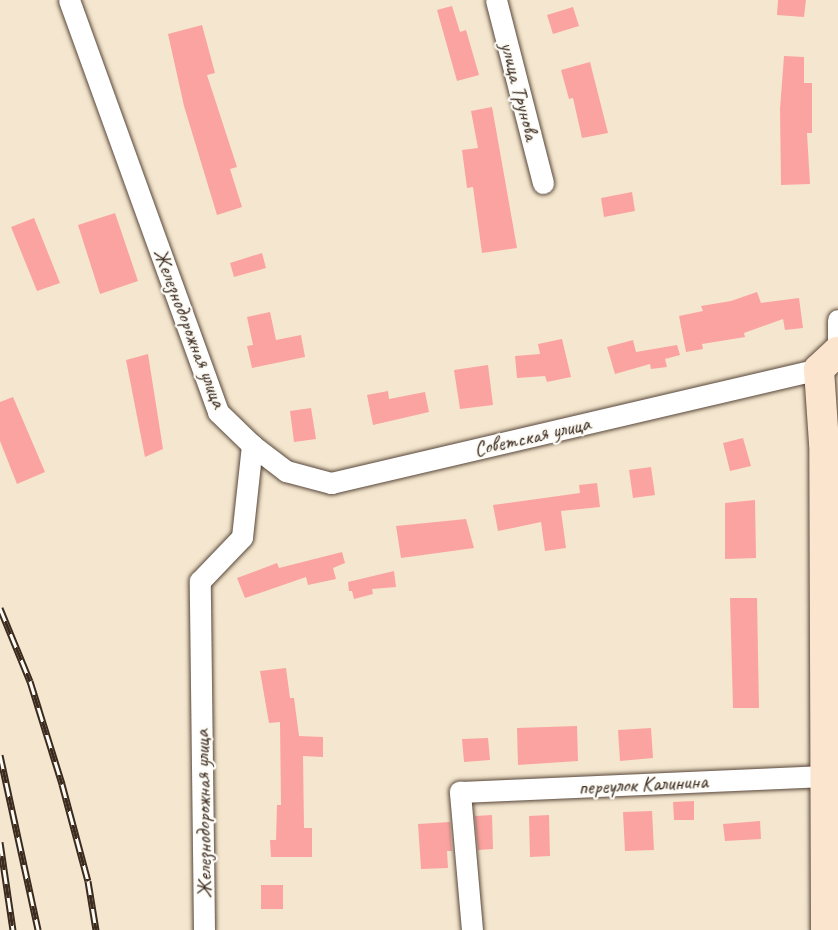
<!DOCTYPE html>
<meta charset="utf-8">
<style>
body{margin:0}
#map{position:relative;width:838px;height:930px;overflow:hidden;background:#f5e7cf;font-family:Caveat,sans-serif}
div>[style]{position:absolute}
.building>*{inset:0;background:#fba3a1}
.roads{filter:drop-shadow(0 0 2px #574639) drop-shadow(0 0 2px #574639)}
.street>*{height:21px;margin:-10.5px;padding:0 10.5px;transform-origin:10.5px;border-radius:10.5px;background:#fff}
.secondary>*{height:30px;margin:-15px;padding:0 15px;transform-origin:15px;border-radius:15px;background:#fce5cf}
.rail>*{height:7px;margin-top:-3.5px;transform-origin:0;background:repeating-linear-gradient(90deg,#fdfcf7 0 14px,#3b2a1e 0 28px);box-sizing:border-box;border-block:2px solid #3b2a1e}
span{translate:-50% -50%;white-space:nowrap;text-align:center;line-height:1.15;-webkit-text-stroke:4.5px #fdfcf7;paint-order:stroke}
.street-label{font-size:21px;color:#3b2a1e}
</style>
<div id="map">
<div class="building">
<div style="clip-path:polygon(778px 0,806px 0,804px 17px,777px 15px)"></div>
<div style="clip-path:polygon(452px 6px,460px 32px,466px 30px,479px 75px,457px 81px,437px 10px)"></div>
<div style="clip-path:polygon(573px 7px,579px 26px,553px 34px,547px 15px)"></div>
<div style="clip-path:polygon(202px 25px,215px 73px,207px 75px,237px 167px,230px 169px,242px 207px,217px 215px,184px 106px,168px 34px)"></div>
<div style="clip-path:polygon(784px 56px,804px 57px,804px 83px,812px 83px,812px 133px,807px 133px,810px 184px,781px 185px,780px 109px)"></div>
<div style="clip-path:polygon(590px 62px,608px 133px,582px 138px,573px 98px,569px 99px,561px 70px)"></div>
<div style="clip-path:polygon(492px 107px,517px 248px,482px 253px,473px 187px,467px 188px,462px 150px,478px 148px,471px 111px)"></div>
<div style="clip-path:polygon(632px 192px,635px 211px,604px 217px,601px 198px)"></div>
<div style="clip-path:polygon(115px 213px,138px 281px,100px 294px,78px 225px)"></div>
<div style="clip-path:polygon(34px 218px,60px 283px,37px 291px,11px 227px)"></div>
<div style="clip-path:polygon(262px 253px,266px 268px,234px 277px,230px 263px)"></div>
<div style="clip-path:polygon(757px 292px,761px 303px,799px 298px,803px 328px,785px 330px,783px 319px,744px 333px,745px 337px,702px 344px,703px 349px,686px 352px,679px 316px,703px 311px,701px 306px,731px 301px)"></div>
<div style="clip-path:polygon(270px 312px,276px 340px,301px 335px,305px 357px,252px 368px,247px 346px,253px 345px,247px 317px)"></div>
<div style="clip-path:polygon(562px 339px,571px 377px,547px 382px,545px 376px,517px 378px,515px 356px,540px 354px,538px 344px)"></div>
<div style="clip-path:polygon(633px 340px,636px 352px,677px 345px,680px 355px,665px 359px,667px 367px,651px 369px,650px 364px,615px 374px,607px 347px)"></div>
<div style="clip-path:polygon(148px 354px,163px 449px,145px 457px,126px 360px)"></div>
<div style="clip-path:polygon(488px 365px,493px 405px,460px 409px,454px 370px)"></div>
<div style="clip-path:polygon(388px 391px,389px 399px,425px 392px,429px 412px,373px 425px,367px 395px)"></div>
<div style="clip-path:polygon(13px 397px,45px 472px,17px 484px,0 441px,0 402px)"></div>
<div style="clip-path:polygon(311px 408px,316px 439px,294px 442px,290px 411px)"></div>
<div style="clip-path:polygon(743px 438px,751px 466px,730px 471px,723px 443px)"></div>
<div style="clip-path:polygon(651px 467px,655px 495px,633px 498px,629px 470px)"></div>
<div style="clip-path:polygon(597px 483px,600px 507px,561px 511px,566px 548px,545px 551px,541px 522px,498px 531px,493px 505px,580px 493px,579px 485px)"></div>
<div style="clip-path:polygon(755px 500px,756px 558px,725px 559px,725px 503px)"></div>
<div style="clip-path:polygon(466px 519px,474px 548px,401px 558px,396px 526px)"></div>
<div style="clip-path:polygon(342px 552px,345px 563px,333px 568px,336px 579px,308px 585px,306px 577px,245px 598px,237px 578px,277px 563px,279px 568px)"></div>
<div style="clip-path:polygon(394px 571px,396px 587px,372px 589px,373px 594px,354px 599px,352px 591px,349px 591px,348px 582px)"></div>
<div style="clip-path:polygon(730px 598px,757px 598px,759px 708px,733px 708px)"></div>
<div style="clip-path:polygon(286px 668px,290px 698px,294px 698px,299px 736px,323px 737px,323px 757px,303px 756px,304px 828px,312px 828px,312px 857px,271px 857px,270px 840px,276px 840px,277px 805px,281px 805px,280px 722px,269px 723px,260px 671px)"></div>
<div style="clip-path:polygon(577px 726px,578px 761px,518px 765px,517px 728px)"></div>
<div style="clip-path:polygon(651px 728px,653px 758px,620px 761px,618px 730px)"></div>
<div style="clip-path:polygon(488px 738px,490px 760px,464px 762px,462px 739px)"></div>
<div style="clip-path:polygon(694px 801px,694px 820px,674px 820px,673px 802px)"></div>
<div style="clip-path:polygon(652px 811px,654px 850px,625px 851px,623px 812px)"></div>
<div style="clip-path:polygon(492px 815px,493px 849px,478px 850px,475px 816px)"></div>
<div style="clip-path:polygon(549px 815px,550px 856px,530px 857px,529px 816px)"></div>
<div style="clip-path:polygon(760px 821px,761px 839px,725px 841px,723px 824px)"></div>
<div style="clip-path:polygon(450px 822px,452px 851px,447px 851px,448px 868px,421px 869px,418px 824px)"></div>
<div style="clip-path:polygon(261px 885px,283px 885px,283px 909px,261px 909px)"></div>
</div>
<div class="roads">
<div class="street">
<div style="left:69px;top:0;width:438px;rotate:70.1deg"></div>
<div style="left:218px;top:412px;width:47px;rotate:44.1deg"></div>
<div style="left:252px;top:445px;width:43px;rotate:37.4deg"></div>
<div style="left:286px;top:471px;width:47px;rotate:14.9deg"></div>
<div style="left:331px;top:483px;width:501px;rotate:-13.15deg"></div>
<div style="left:496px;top:0;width:189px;rotate:75.6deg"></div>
<div style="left:838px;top:320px;width:32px;rotate:90deg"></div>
<div style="left:204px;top:930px;width:349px;rotate:-90.7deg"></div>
<div style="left:200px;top:581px;width:61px;rotate:-46.3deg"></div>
<div style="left:242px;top:537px;width:93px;rotate:-83.8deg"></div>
<div style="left:472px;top:930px;width:139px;rotate:-95deg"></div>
<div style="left:460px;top:792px;width:366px;rotate:-2.5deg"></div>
</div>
<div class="secondary">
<div style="left:826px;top:930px;width:487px;rotate:-90.2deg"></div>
<div style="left:824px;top:443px;width:74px;rotate:-93.9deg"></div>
<div style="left:819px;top:369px;width:25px;rotate:-43deg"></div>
</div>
</div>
<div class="rail">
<div style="left:0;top:608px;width:79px;rotate:67.7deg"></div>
<div style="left:30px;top:681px;width:108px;rotate:72.7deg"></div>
<div style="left:62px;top:784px;width:100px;rotate:75deg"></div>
<div style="left:88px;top:881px;width:50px;rotate:80.7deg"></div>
<div style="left:0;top:755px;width:179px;rotate:77.7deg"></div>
<div style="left:0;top:842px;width:89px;rotate:81.6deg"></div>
</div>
<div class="street-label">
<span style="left:520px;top:91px;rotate:75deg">улица Трунова</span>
<span style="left:190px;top:328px;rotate:69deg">Железнодорожная улица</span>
<span style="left:532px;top:436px;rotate:-13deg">Советская улица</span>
<span style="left:643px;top:784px;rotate:-3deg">переулок Калинина</span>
<span style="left:203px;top:814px;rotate:-91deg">Железнодорожная улица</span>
</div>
</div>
